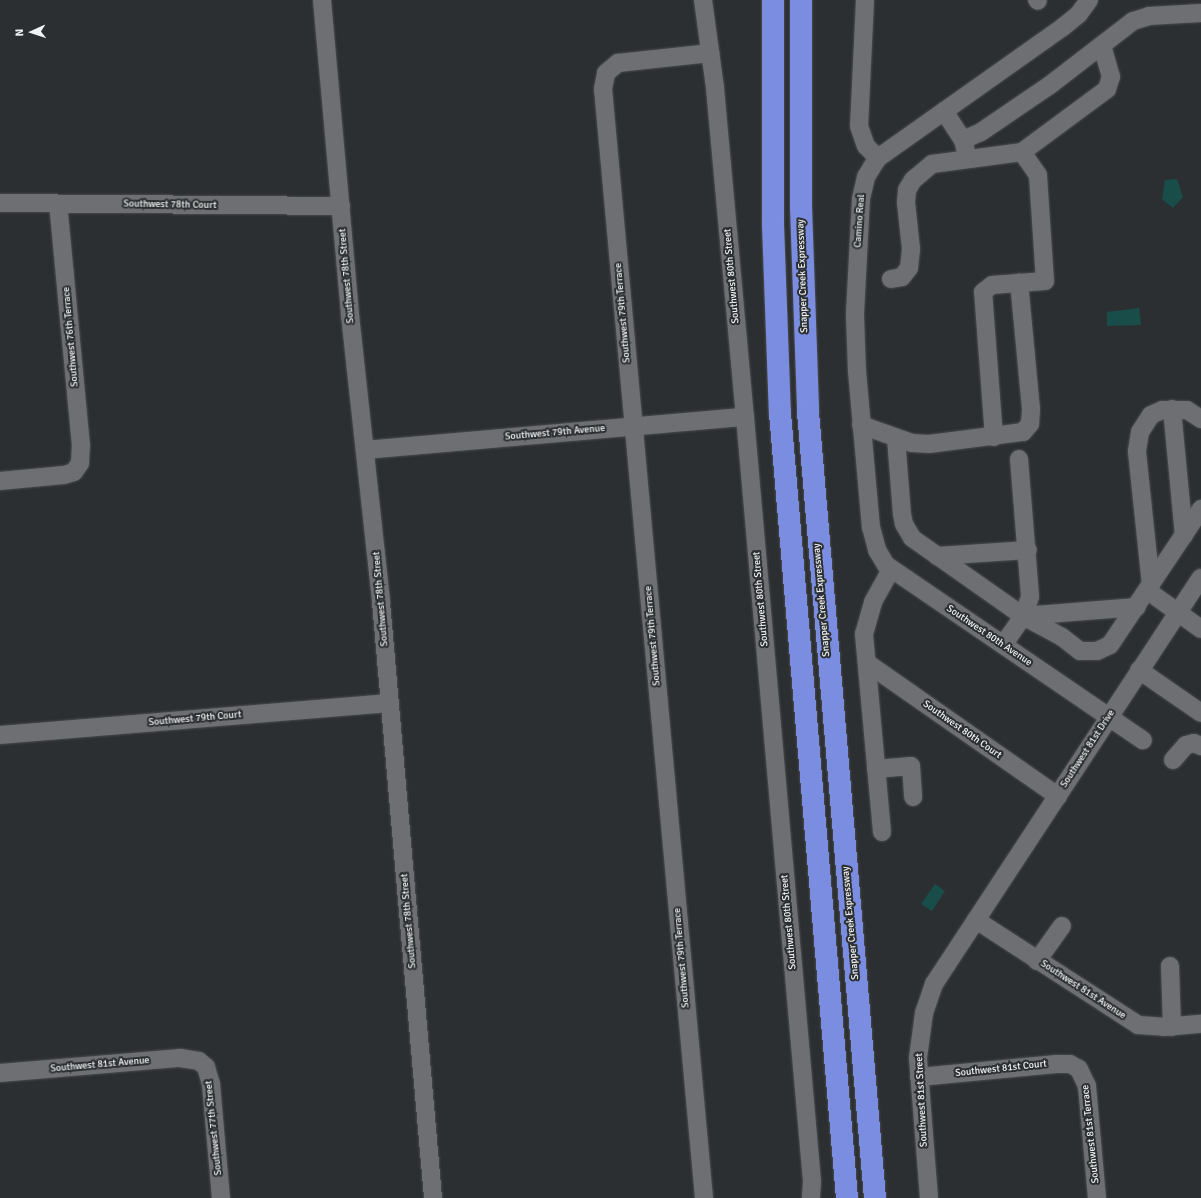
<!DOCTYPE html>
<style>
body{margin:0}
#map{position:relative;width:1201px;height:1198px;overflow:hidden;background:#2c2f31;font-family:Signika,sans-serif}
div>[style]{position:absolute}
.water>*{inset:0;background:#184d4a}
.roads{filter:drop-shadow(0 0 1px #4a4c4d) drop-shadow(0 0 1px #4a4c4d)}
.minor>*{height:18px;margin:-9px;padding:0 9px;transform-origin:9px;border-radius:9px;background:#6d6f72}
.highway>*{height:22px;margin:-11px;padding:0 11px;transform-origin:11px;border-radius:11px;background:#7b8de1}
span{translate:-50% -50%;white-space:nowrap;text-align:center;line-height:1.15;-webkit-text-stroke:4px #2c2f31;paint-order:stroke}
.street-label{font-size:10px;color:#f0f2f3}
.north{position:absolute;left:12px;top:12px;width:40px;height:40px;-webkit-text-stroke:3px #2c2f31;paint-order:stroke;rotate:267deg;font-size:11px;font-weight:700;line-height:16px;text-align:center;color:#f0f2f3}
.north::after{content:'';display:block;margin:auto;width:14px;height:18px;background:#f0f2f3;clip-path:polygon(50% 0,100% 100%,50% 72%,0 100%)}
</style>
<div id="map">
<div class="water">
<div style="clip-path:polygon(1177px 179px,1183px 197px,1173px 208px,1162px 199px,1165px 180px)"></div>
<div style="clip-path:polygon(1139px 308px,1141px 325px,1107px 326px,1107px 312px)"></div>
<div style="clip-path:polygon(935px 884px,945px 891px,932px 911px,921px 904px)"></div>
</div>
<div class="roads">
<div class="minor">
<div style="left:322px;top:0;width:316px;rotate:84.9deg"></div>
<div style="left:350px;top:315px;width:289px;rotate:83.8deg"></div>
<div style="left:381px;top:602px;width:598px;rotate:85.01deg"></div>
<div style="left:703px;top:0;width:89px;rotate:82.2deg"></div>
<div style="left:715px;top:88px;width:330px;rotate:84.8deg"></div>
<div style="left:745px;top:417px;width:768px;rotate:84.99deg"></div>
<div style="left:812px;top:1182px;width:16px;rotate:94deg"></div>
<div style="left:865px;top:0;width:126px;rotate:92.7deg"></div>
<div style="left:859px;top:126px;width:21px;rotate:71deg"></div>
<div style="left:866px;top:146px;width:17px;rotate:45deg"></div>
<div style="left:1037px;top:0;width:1px;rotate:45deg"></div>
<div style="left:1089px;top:0;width:17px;rotate:126deg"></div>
<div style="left:1079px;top:14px;width:21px;rotate:141deg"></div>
<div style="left:1063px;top:27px;width:227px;rotate:144.7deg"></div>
<div style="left:878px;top:158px;width:11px;rotate:124deg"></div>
<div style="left:872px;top:167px;width:12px;rotate:121deg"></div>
<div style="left:866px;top:177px;width:23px;rotate:103deg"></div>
<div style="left:861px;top:199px;width:116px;rotate:93deg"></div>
<div style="left:855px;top:315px;width:56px;rotate:88deg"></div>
<div style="left:857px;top:371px;width:157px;rotate:84.9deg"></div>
<div style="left:871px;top:527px;width:24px;rotate:75deg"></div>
<div style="left:877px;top:550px;width:17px;rotate:59deg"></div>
<div style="left:886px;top:565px;width:311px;rotate:34.3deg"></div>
<div style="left:944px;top:111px;width:35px;rotate:57deg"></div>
<div style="left:963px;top:140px;width:12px;rotate:76deg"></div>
<div style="left:963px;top:140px;width:20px;rotate:-24deg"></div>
<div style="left:981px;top:132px;width:83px;rotate:-34.3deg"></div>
<div style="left:1050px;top:85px;width:105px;rotate:-37.6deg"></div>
<div style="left:1133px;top:21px;width:17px;rotate:-17deg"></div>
<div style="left:1149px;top:16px;width:52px;rotate:-3.3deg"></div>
<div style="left:0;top:203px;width:341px;rotate:0.5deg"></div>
<div style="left:891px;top:279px;width:11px;rotate:-10deg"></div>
<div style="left:902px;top:277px;width:11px;rotate:-52deg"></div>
<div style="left:909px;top:268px;width:19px;rotate:-84deg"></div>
<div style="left:911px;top:249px;width:47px;rotate:-96.1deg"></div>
<div style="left:906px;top:202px;width:12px;rotate:-85deg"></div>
<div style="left:907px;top:190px;width:12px;rotate:-59deg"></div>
<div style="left:913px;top:180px;width:25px;rotate:-40deg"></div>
<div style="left:932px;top:164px;width:91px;rotate:-7.6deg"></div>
<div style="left:1022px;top:152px;width:106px;rotate:-36.5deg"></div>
<div style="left:1107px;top:89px;width:13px;rotate:-72deg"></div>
<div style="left:1111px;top:77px;width:33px;rotate:-106deg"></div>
<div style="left:1172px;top:409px;width:127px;rotate:84.6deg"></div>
<div style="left:861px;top:425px;width:54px;rotate:19.4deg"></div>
<div style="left:912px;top:443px;width:17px;rotate:3deg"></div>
<div style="left:929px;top:444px;width:95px;rotate:-7.3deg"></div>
<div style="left:1023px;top:432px;width:11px;rotate:-49deg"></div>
<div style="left:1030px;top:424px;width:15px;rotate:-86deg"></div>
<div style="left:1031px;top:409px;width:127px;rotate:-95.4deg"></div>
<div style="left:994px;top:437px;width:145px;rotate:-94.3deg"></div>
<div style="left:983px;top:292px;width:11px;rotate:-38deg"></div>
<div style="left:992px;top:285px;width:53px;rotate:-4.3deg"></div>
<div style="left:1045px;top:281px;width:106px;rotate:-93.8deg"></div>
<div style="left:1038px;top:175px;width:28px;rotate:-125deg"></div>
<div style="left:896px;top:438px;width:76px;rotate:85.5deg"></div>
<div style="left:902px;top:514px;width:10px;rotate:79deg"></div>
<div style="left:904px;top:524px;width:16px;rotate:60deg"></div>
<div style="left:912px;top:538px;width:136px;rotate:35.1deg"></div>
<div style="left:1023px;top:616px;width:44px;rotate:28.3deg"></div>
<div style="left:1062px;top:637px;width:23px;rotate:38deg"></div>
<div style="left:1080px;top:651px;width:17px"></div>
<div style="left:1097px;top:651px;width:14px;rotate:-25deg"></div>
<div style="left:1110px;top:645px;width:164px;rotate:-56.2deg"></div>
<div style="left:365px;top:450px;width:381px;rotate:-5deg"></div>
<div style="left:1019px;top:459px;width:138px;rotate:85.4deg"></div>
<div style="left:1030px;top:597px;width:20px;rotate:110deg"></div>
<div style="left:0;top:481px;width:64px;rotate:-5.4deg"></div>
<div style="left:64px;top:475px;width:10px;rotate:-17deg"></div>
<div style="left:74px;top:472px;width:11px;rotate:-56deg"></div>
<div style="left:80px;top:463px;width:17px;rotate:-87deg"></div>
<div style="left:81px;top:446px;width:243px;rotate:-95.4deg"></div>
<div style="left:937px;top:556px;width:91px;rotate:-3.8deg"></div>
<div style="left:1151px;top:585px;width:135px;rotate:-96deg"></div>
<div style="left:1137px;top:451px;width:19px;rotate:-81deg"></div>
<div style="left:1140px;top:432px;width:20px;rotate:-57deg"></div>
<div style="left:1151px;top:415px;width:12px;rotate:-24deg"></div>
<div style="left:1162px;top:410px;width:25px"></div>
<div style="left:1187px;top:410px;width:17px;rotate:33deg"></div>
<div style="left:1148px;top:591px;width:65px;rotate:35.6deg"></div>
<div style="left:1003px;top:645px;width:35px;rotate:-55deg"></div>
<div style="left:1023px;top:616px;width:114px;rotate:-4.5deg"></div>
<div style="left:867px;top:663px;width:233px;rotate:34.9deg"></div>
<div style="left:1139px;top:670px;width:75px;rotate:34.7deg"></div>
<div style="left:0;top:735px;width:391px;rotate:-4.7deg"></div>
<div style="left:1173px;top:760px;width:20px;rotate:-49deg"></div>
<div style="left:1186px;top:745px;width:8px;rotate:-14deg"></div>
<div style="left:1194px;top:743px;width:8px;rotate:23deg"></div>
<div style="left:876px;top:769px;width:35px;rotate:-5deg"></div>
<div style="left:911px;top:766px;width:31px;rotate:86deg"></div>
<div style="left:882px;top:832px;width:199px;rotate:-95.2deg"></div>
<div style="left:864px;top:634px;width:33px;rotate:-74deg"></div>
<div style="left:873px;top:602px;width:37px;rotate:-61deg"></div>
<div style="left:976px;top:920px;width:193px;rotate:32.9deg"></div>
<div style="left:1138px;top:1025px;width:26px;rotate:4deg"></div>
<div style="left:1164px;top:1027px;width:37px;rotate:-5deg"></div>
<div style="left:1037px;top:961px;width:43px;rotate:-54.5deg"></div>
<div style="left:1170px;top:966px;width:61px;rotate:88.1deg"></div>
<div style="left:0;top:1073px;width:181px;rotate:-4.8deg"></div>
<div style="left:180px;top:1058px;width:19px;rotate:9deg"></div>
<div style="left:199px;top:1061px;width:9px;rotate:41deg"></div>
<div style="left:206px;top:1067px;width:18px;rotate:74deg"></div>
<div style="left:211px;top:1084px;width:114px;rotate:85deg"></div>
<div style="left:919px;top:1077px;width:138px;rotate:-5.4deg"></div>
<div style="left:1056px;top:1064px;width:14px"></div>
<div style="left:1070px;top:1064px;width:10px;rotate:29deg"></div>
<div style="left:1079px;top:1069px;width:19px;rotate:65deg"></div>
<div style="left:1087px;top:1086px;width:112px;rotate:84.9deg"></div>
<div style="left:704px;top:1198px;width:1114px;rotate:-95.2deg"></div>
<div style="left:603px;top:89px;width:16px;rotate:-79deg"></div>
<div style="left:606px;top:73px;width:16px;rotate:-40deg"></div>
<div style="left:618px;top:63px;width:93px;rotate:-6.2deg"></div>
<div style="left:929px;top:1198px;width:140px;rotate:-94.5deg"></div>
<div style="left:918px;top:1058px;width:45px;rotate:-82.4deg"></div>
<div style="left:924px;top:1013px;width:31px;rotate:-71deg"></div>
<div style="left:934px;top:984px;width:486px;rotate:-56.7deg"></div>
</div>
<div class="highway">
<div style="left:773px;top:0;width:225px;rotate:90deg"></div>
<div style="left:773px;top:225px;width:188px;rotate:87.9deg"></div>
<div style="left:780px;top:413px;width:788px;rotate:85.12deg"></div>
<div style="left:801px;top:0;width:207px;rotate:90deg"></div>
<div style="left:801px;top:207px;width:205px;rotate:88deg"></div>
<div style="left:808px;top:412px;width:789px;rotate:85.13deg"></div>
</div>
</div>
<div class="street-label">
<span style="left:170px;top:205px;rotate:1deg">Southwest 78th Court</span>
<span style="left:860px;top:221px;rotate:-86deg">Camino Real</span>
<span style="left:347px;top:276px;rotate:-95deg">Southwest 78th Street</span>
<span style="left:732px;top:276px;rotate:-95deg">Southwest 80th Street</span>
<span style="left:803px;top:276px;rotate:-92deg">Snapper Creek Expressway</span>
<span style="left:623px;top:313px;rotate:-95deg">Southwest 79th Terrace</span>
<span style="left:71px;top:337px;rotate:-95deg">Southwest 76th Terrace</span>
<span style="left:555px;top:433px;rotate:-5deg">Southwest 79th Avenue</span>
<span style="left:381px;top:599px;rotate:-95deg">Southwest 78th Street</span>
<span style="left:761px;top:599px;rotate:-95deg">Southwest 80th Street</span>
<span style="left:822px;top:600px;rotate:-95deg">Snapper Creek Expressway</span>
<span style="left:653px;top:636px;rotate:-95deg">Southwest 79th Terrace</span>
<span style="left:989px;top:636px;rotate:34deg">Southwest 80th Avenue</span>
<span style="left:195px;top:719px;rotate:-5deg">Southwest 79th Court</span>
<span style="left:962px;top:730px;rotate:35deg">Southwest 80th Court</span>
<span style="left:1088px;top:749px;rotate:-57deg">Southwest 81st Drive</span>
<span style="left:409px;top:921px;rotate:-95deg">Southwest 78th Street</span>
<span style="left:789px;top:922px;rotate:-95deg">Southwest 80th Street</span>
<span style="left:851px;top:923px;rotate:-95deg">Snapper Creek Expressway</span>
<span style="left:682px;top:958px;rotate:-95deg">Southwest 79th Terrace</span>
<span style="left:1083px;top:990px;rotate:33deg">Southwest 81st Avenue</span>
<span style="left:100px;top:1065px;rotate:-5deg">Southwest 81st Avenue</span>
<span style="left:1001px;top:1069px;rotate:-6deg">Southwest 81st Court</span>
<span style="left:922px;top:1100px;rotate:-93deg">Southwest 81st Street</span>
<span style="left:214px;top:1128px;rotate:-96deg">Southwest 77th Street</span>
<span style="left:1091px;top:1134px;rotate:-96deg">Southwest 81st Terrace</span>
</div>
<div class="north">N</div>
</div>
